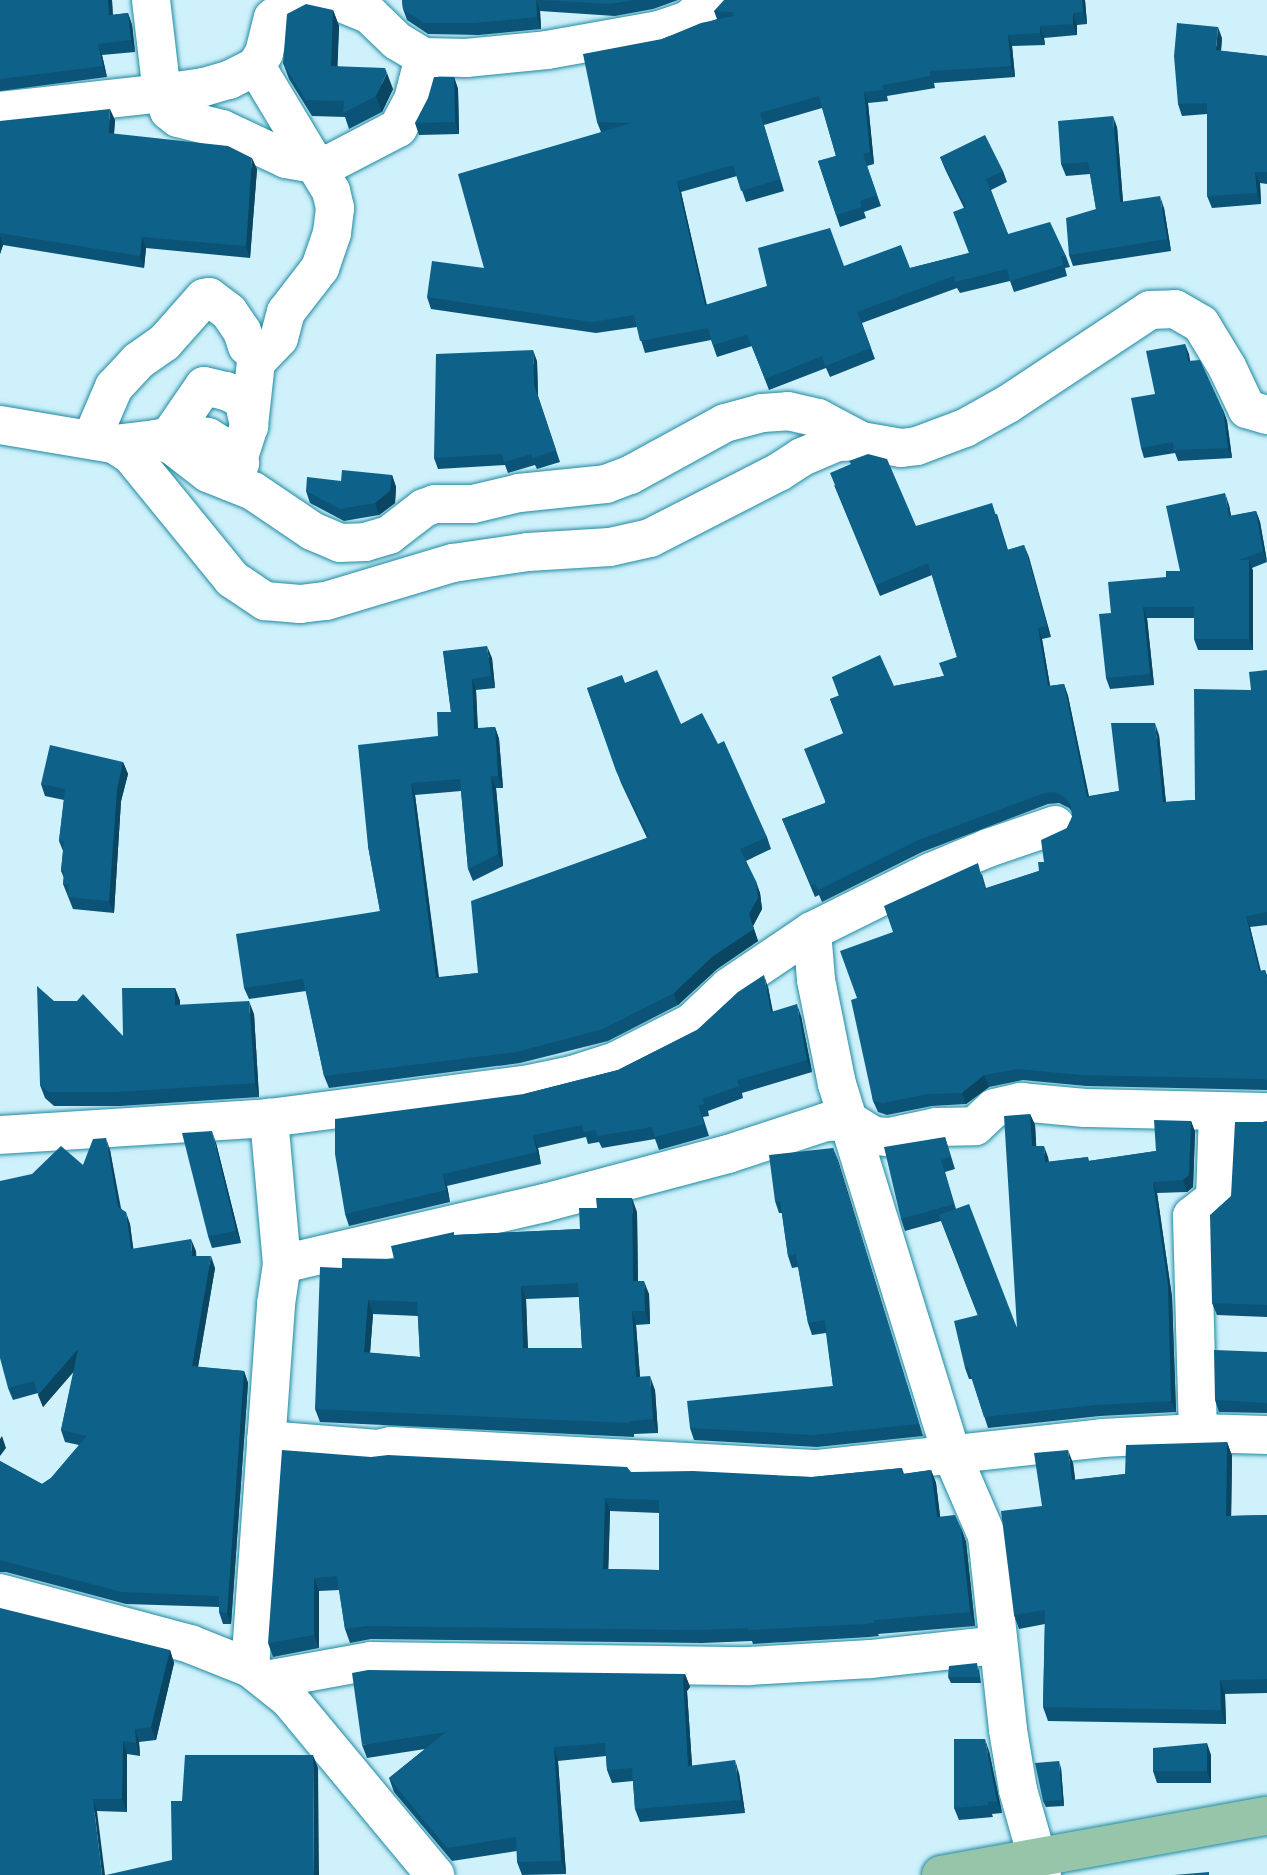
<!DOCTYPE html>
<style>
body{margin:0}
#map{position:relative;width:1267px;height:1875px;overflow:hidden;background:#cef1fb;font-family:Arial,sans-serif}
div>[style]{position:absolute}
.roads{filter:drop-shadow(0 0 2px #1f8aa2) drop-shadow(0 0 2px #1f8aa2)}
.minor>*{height:38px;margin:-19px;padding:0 19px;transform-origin:19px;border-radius:19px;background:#fff}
.major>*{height:38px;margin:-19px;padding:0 19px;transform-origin:19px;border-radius:19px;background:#97c5aa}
.wall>*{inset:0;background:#0c5477}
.shaded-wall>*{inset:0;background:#0a4561}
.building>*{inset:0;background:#0e628a}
span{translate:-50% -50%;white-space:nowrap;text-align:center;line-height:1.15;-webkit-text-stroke:7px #cef1fb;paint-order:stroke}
</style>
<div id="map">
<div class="roads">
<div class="minor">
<div style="left:151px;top:0;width:94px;rotate:83.3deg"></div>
<div style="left:162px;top:93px;width:19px;rotate:69deg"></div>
<div style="left:169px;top:111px;width:11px;rotate:38deg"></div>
<div style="left:178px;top:118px;width:45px;rotate:14deg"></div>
<div style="left:222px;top:129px;width:71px;rotate:25.1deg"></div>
<div style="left:286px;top:159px;width:29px;rotate:10deg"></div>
<div style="left:315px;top:164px;width:16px;rotate:-4deg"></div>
<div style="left:331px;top:163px;width:76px;rotate:-27.6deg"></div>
<div style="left:398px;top:128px;width:32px;rotate:-62deg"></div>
<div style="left:413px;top:100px;width:44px;rotate:-75.7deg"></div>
<div style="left:320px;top:0;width:21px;rotate:8deg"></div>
<div style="left:341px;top:3px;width:31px;rotate:22deg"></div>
<div style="left:370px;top:15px;width:37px;rotate:44deg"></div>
<div style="left:397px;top:41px;width:31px;rotate:31deg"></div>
<div style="left:424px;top:57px;width:42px;rotate:1.4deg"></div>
<div style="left:466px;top:58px;width:81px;rotate:-5.6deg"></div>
<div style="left:547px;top:50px;width:114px;rotate:-10.1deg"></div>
<div style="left:659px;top:30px;width:31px;rotate:-19deg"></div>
<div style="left:688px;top:20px;width:30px;rotate:-41deg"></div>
<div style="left:0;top:111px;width:163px;rotate:-6.3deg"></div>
<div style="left:162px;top:93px;width:42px;rotate:-8.1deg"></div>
<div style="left:204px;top:87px;width:26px;rotate:-16deg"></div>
<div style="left:229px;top:80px;width:30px;rotate:-27deg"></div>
<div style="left:256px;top:66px;width:15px;rotate:-58deg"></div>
<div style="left:264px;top:53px;width:36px;rotate:-76deg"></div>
<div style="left:273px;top:18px;width:22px;rotate:-39deg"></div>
<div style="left:290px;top:4px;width:14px;rotate:-17deg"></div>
<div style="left:0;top:425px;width:116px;rotate:9.5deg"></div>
<div style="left:114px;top:444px;width:20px;rotate:33deg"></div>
<div style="left:131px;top:455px;width:160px;rotate:50.8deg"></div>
<div style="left:232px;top:579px;width:40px;rotate:34deg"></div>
<div style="left:265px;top:601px;width:35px;rotate:5deg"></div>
<div style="left:300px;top:604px;width:26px;rotate:-7deg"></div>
<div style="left:326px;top:601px;width:133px;rotate:-16.7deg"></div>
<div style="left:453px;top:563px;width:76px;rotate:-8.3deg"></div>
<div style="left:528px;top:552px;width:82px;rotate:-3.5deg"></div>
<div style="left:610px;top:547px;width:41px;rotate:-12.7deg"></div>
<div style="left:650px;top:538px;width:145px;rotate:-27.1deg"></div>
<div style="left:779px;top:472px;width:27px;rotate:-33deg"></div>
<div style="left:802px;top:457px;width:39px;rotate:-23deg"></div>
<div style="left:838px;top:442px;width:23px;rotate:-2deg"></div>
<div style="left:861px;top:441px;width:41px;rotate:9.9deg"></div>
<div style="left:901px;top:448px;width:16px;rotate:-7deg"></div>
<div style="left:917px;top:446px;width:51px;rotate:-20.6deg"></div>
<div style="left:965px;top:428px;width:49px;rotate:-29.2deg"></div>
<div style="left:1008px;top:404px;width:170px;rotate:-33.5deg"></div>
<div style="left:1150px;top:310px;width:25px;rotate:-2deg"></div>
<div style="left:1175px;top:309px;width:30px;rotate:30deg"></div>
<div style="left:1201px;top:324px;width:50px;rotate:58.8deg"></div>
<div style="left:1227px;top:367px;width:47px;rotate:64.5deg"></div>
<div style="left:1247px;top:409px;width:21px;rotate:17deg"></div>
<div style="left:171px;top:434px;width:58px;rotate:-55.5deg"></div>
<div style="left:204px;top:386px;width:23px;rotate:13deg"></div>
<div style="left:226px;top:391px;width:19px;rotate:25deg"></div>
<div style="left:243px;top:399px;width:28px;rotate:77deg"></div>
<div style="left:92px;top:438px;width:56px;rotate:-66.7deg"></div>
<div style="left:114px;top:387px;width:35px;rotate:-47deg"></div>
<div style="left:138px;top:361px;width:32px;rotate:-35deg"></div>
<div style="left:164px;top:343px;width:60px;rotate:-48.4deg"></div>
<div style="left:204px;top:298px;width:5px;rotate:-11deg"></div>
<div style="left:209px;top:297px;width:25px;rotate:37deg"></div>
<div style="left:229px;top:312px;width:23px;rotate:56deg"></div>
<div style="left:242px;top:331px;width:16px;rotate:72deg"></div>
<div style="left:247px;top:346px;width:16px;rotate:45deg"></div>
<div style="left:156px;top:439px;width:27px;rotate:-13deg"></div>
<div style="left:182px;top:433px;width:26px;rotate:9deg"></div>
<div style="left:208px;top:437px;width:31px;rotate:32deg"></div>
<div style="left:234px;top:453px;width:12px;rotate:59deg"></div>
<div style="left:114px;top:444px;width:42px;rotate:-6.8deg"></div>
<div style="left:156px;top:439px;width:18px;rotate:22deg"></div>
<div style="left:173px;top:446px;width:44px;rotate:37.6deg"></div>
<div style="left:208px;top:473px;width:48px;rotate:21.8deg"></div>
<div style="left:253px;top:491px;width:71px;rotate:34.1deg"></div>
<div style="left:312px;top:531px;width:30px;rotate:23deg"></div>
<div style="left:340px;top:543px;width:25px;rotate:-2deg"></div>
<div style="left:365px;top:542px;width:25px;rotate:-16deg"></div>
<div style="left:389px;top:535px;width:44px;rotate:-37.6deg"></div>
<div style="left:424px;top:508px;width:12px;rotate:-20deg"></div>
<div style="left:435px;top:504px;width:38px"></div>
<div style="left:473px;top:504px;width:47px;rotate:-13.4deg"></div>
<div style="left:519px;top:493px;width:87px;rotate:-5.9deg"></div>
<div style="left:606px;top:484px;width:26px;rotate:-21deg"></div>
<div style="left:630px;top:475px;width:108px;rotate:-28.7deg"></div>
<div style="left:725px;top:423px;width:38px;rotate:-15deg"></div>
<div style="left:762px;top:413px;width:26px;rotate:-4deg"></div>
<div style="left:788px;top:411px;width:31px;rotate:13deg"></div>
<div style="left:818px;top:418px;width:49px;rotate:28.1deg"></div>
<div style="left:231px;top:482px;width:59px;rotate:-72.2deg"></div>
<div style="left:249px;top:426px;width:64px;rotate:-83.8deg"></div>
<div style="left:256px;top:362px;width:33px;rotate:-46deg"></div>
<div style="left:279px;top:338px;width:27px;rotate:-75deg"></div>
<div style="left:286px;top:312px;width:56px;rotate:-52.3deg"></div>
<div style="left:320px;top:268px;width:37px;rotate:-71deg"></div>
<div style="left:332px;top:233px;width:25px;rotate:-83deg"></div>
<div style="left:335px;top:208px;width:17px;rotate:-103deg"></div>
<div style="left:331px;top:191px;width:146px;rotate:-121deg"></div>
<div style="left:812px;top:931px;width:49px;rotate:85.3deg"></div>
<div style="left:816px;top:980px;width:106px;rotate:78.6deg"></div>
<div style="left:837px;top:1084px;width:388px;rotate:72.8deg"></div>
<div style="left:952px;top:1455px;width:88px;rotate:66.6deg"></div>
<div style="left:987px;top:1536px;width:195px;rotate:83.8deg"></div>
<div style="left:1008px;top:1730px;width:61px;rotate:80.5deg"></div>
<div style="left:1018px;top:1790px;width:88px;rotate:74.2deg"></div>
<div style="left:0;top:1135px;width:270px;rotate:-3.6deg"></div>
<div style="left:269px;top:1118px;width:257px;rotate:-7.4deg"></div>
<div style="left:524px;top:1085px;width:49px;rotate:-11.8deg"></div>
<div style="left:572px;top:1075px;width:46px;rotate:-17.7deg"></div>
<div style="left:616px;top:1061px;width:84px;rotate:-26.9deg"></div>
<div style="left:691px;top:1023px;width:52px;rotate:-43.5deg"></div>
<div style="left:729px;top:987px;width:100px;rotate:-34deg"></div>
<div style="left:812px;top:931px;width:133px;rotate:-26.4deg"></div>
<div style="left:931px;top:872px;width:62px;rotate:-22.8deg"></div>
<div style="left:988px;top:848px;width:71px;rotate:-18.9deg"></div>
<div style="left:282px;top:1264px;width:269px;rotate:-13.1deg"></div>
<div style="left:544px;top:1203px;width:190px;rotate:-14.9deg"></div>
<div style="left:728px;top:1154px;width:103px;rotate:-18.1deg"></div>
<div style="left:826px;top:1122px;width:24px;rotate:-2deg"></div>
<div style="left:850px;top:1121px;width:28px;rotate:32deg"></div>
<div style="left:874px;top:1136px;width:15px;rotate:4deg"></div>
<div style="left:889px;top:1137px;width:48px;rotate:-12deg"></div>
<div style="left:936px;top:1127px;width:39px;rotate:-1deg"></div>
<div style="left:975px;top:1126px;width:26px;rotate:-43deg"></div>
<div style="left:994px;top:1108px;width:28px;rotate:-13deg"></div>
<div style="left:1021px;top:1102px;width:64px;rotate:5.4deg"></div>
<div style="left:1085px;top:1108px;width:182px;rotate:1.3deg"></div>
<div style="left:1198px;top:1433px;width:217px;rotate:-91.6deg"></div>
<div style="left:1192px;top:1216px;width:29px;rotate:-38deg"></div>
<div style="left:1215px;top:1198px;width:87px;rotate:-88deg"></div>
<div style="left:266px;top:1440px;width:112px;rotate:4.6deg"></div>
<div style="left:378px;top:1449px;width:13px;rotate:-13deg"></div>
<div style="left:391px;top:1446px;width:428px;rotate:3.1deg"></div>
<div style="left:818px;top:1469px;width:286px;rotate:-6.2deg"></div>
<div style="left:1102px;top:1438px;width:96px;rotate:-3deg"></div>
<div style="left:1198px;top:1433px;width:69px;rotate:1.7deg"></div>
<div style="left:0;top:1593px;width:197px;rotate:15deg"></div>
<div style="left:190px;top:1644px;width:65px;rotate:21.8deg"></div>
<div style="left:250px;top:1668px;width:50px;rotate:38.5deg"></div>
<div style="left:289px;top:1699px;width:229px;rotate:50.3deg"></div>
<div style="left:250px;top:1668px;width:365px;rotate:-85.9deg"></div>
<div style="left:276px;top:1304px;width:40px;rotate:-81.5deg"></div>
<div style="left:282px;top:1264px;width:147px;rotate:-95.1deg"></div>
<div style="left:266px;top:1680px;width:107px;rotate:-10.3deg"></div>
<div style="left:371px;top:1661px;width:378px;rotate:0.8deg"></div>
<div style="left:749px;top:1666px;width:122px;rotate:-3.3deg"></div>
<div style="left:871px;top:1659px;width:128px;rotate:-6.3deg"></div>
</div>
<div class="major">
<div style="left:941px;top:1875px;width:331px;rotate:-10.3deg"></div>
</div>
</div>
<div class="wall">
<div style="clip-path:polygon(0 0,112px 0,113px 15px,128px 13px,132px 25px,135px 52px,102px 55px,107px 77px,0 91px)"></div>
<div style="clip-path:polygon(402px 0,678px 0,653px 9px,615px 16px,540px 11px,541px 29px,479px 35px,428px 34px,407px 20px,403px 9px)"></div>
<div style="clip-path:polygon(1085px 0,1087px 24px,1077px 25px,1077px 35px,1044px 38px,1045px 45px,1012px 46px,1015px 77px,934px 83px,935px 88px,887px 96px,888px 101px,868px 103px,874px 164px,867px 166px,881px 206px,864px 212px,866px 218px,840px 227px,818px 161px,836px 156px,822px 108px,764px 125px,784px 191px,746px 202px,737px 176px,681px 192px,707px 305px,844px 266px,910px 268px,969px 253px,964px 208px,945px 169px,940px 157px,1003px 171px,1007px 182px,991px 190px,1008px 234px,1066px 256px,1070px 267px,1065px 268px,1067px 276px,1014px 292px,1010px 281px,960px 293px,957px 288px,862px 323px,875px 359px,830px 377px,826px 368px,769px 390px,752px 346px,717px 357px,711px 340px,645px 353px,637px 327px,596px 333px,431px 309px,427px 297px,484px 268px,601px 132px,597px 122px,662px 39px,717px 19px,714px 11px)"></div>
<div style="clip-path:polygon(333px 10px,339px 26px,337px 66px,393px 89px,382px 112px,349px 129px,345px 117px,312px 116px,289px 79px,283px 63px)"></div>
<div style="clip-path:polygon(1222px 38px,1221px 51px,1267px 56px,1267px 184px,1260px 183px,1261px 204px,1212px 208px,1207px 196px,1207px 114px,1182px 116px,1178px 104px)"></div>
<div style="clip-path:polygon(454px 77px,458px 89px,459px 134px,419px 135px,415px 123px)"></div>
<div style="clip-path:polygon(115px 120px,114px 134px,257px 169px,250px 258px,146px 248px,144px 268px,3px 245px,0 254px,0 121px)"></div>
<div style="clip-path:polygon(1117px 127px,1123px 202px,1164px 208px,1171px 251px,1073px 266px,1069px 255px,1096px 209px,1090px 174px,1066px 176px,1061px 164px)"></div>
<div style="clip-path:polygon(1185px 344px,1190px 361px,1223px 410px,1227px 421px,1232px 458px,1178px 461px,1175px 453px,1144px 458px,1141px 448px,1155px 394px)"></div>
<div style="clip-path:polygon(537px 361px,538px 396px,560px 462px,537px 469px,535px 465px,508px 473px,505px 465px,438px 469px,434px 458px)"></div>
<div style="clip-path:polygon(392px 475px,396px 487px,395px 503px,379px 515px,344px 521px,310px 503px,306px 491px,341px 481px)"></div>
<div style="clip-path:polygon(834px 485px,916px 526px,997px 514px,1008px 550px,1024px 545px,1051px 637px,1042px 639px,1050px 686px,1064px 684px,1068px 696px,1089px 796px,1119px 791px,1159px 735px,1166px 802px,1195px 800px,1251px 690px,1267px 670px,1267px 925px,1250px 927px,1261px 971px,1265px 970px,1267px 975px,1267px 1090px,1086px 1086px,1023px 1080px,989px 1087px,966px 1104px,932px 1106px,887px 1115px,878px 1112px,873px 1101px,857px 998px,893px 932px,982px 874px,986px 888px,1039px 871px,1067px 828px,1072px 817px,1072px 812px,1069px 808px,1059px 803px,1048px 804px,922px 852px,822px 902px,819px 895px,815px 897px,782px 819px,825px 803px,843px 733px,830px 699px,839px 696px,832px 677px,894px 686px,944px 676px,957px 657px,932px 575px,880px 596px)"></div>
<div style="clip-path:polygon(1229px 505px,1231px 516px,1256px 511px,1260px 522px,1267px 562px,1252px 568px,1253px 571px,1253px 650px,1198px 650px,1194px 639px,1194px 618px,1147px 618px,1154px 685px,1110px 689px,1106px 678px,1111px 613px,1166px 577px,1180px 571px)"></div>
<div style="clip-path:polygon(443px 651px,492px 658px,495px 688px,476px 690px,478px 728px,495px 727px,499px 739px,503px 788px,496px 788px,503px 866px,473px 881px,468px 869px,461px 791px,415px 795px,439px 977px,478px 973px,647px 838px,621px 783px,587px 688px,625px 683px,681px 724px,767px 837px,771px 849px,746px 861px,760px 893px,762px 909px,753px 926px,758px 941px,717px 969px,678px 1005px,608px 1041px,520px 1063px,329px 1088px,324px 1076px,306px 991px,249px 999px,244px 988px,380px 911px,368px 846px,438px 736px,451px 712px)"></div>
<div style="clip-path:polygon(123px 762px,128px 774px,121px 801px,114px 913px,73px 909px,63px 884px,64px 878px,61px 871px,63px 851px,59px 841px,64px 800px,45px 796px,41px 784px)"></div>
<div style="clip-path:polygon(768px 987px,773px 1012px,801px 1016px,812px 1072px,742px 1093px,743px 1098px,708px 1111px,709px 1116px,703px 1117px,709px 1136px,659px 1150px,655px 1139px,602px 1148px,599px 1142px,588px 1144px,586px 1137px,538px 1148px,541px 1164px,447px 1186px,450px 1202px,349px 1226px,345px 1214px,524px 1094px,618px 1070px,697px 1030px)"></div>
<div style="clip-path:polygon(175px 988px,180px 1001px,180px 1005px,254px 1014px,259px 1097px,120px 1106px,54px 1106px,45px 1098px,40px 1085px,54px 1001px,123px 1036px)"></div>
<div style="clip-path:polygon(1030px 1114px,1035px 1125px,1036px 1146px,1048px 1157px,1049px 1162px,1088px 1157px,1089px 1161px,1156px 1151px,1191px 1121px,1195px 1132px,1193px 1187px,1187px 1192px,1157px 1193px,1172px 1297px,1176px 1412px,1100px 1416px,988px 1428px,972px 1379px,969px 1379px,965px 1368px,978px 1316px,941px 1221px,905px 1231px,901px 1219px,945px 1137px,955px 1169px,945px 1172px,956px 1209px,1017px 1328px)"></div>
<div style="clip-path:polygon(1267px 1121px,1267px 1317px,1217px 1315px,1212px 1303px,1231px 1196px,1263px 1122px)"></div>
<div style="clip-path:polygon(216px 1143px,241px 1243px,212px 1248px,208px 1236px)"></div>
<div style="clip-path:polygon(833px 1148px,923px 1436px,817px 1447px,694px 1440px,690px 1428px,833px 1386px,826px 1333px,812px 1335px,808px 1323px,798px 1267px,792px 1268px,788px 1256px,782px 1213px,779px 1213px,775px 1201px)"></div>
<div style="clip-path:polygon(110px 1150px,121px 1208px,130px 1224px,133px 1249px,196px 1251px,196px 1256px,215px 1268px,198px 1367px,244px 1371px,248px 1383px,231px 1624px,223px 1624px,219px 1612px,219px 1607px,126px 1604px,6px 1572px,0 1572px,0 1461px,42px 1484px,51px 1478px,79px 1445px,65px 1442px,61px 1430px,74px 1371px,43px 1407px,38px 1393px,13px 1400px,8px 1388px,83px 1165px)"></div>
<div style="clip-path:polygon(evenodd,637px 1212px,638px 1281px,649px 1294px,650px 1324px,636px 1325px,640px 1377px,655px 1390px,658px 1433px,634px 1434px,634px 1437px,320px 1422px,315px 1409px,342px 1268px,394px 1259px,455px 1235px,580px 1229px,637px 1212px,579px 1297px,582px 1348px,528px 1348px,526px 1299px,579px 1297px,637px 1212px,373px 1314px,418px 1316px,420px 1357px,370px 1353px,373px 1314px)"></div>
<div style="clip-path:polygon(1267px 1352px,1267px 1413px,1219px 1412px,1215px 1400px)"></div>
<div style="clip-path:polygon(1227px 1442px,1232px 1456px,1231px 1516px,1267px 1515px,1267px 1693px,1225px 1694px,1226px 1724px,1048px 1721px,1043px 1707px,1045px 1624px,1019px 1629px,1014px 1615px,1042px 1506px,1073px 1463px,1075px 1480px,1125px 1474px)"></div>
<div style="clip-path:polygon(evenodd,371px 1457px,631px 1472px,812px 1477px,902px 1468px,904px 1474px,931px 1470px,936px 1483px,940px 1517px,961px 1528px,966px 1542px,975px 1626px,878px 1634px,879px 1636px,869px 1637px,753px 1644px,752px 1641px,702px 1643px,371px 1639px,350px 1643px,345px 1629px,339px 1590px,319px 1591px,319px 1648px,273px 1657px,268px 1643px,371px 1457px,610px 1511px,659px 1513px,659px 1570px,608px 1569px,610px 1511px)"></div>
<div style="clip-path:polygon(170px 1650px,174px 1663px,156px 1740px,139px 1742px,140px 1756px,127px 1754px,127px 1812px,97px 1811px,0 1875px)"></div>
<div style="clip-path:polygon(979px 1669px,981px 1683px,951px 1683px,948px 1677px)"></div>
<div style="clip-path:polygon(685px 1674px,690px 1687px,687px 1691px,692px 1766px,739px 1773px,745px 1813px,640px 1822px,635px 1809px,633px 1781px,612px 1783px,607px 1770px,606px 1756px,558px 1761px,566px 1874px,522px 1875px,517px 1862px,517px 1851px,452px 1861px,394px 1792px,389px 1778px,425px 1749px,367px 1758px,362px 1745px)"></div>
<div style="clip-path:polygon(989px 1751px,1002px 1813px,992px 1814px,993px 1817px,959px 1820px,954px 1808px)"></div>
<div style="clip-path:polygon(1211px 1755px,1211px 1783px,1157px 1783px,1153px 1771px)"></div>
<div style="clip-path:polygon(1061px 1768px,1064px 1806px,1046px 1807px,1043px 1801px)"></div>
</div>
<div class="shaded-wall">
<div style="clip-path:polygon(108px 0,112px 0,113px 27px,109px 15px)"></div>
<div style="clip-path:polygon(536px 0,540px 11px,541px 29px,537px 17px)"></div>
<div style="clip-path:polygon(1082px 0,1085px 0,1087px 24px,1083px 12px)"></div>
<div style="clip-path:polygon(333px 10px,339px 26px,337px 82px,331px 66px)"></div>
<div style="clip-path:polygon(128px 13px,132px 25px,135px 52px,131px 40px)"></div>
<div style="clip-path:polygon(1073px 13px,1077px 25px,1077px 35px,1073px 24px)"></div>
<div style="clip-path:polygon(1040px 26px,1044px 38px,1045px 45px,1040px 33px)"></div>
<div style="clip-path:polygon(1218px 27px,1222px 38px,1220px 61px,1216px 50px)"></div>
<div style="clip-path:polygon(1008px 35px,1012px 46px,1015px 77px,1011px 66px)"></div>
<div style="clip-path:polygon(98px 44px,102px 55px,107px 77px,103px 66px)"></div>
<div style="clip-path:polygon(387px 73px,393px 89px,382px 112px,376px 96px)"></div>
<div style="clip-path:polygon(454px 77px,458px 89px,459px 134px,455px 122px)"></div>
<div style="clip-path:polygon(864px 92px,868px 103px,874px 164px,870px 152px)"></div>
<div style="clip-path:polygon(110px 109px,115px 120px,113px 145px,109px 133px)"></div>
<div style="clip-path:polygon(1113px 116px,1117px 127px,1124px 214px,1120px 202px)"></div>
<div style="clip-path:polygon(252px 158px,257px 169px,250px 258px,246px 246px)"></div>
<div style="clip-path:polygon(1255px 172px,1260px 183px,1261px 204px,1257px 193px)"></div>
<div style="clip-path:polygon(677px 181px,681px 192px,709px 317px,705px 305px)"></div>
<div style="clip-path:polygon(1160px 196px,1164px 208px,1171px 251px,1167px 239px)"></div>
<div style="clip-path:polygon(0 236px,3px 245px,0 254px)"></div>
<div style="clip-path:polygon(142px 237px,146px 248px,144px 268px,140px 256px)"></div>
<div style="clip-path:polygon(1185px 344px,1189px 354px,1192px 372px,1188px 361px)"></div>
<div style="clip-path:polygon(533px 350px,537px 361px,538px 396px,560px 462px,534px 385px)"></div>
<div style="clip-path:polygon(1223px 410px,1227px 421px,1232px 458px,1228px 448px)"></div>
<div style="clip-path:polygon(392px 475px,396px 487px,395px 503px,379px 515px,375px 503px)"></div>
<div style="clip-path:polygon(1225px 493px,1229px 505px,1233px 527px,1229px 516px)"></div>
<div style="clip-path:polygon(1256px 511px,1260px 522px,1267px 561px,1263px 551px)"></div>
<div style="clip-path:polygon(1024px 545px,1029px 557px,1051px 637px,1047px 626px)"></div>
<div style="clip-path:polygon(1249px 560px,1253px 571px,1253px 650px,1249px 639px)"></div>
<div style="clip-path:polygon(1143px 607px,1147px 618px,1154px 685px,1150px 674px)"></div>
<div style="clip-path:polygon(1038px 628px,1042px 639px,1052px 697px,1048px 686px)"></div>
<div style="clip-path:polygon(487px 646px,492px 658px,495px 688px,491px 676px)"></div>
<div style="clip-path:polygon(472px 679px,476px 690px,478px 741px,474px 729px)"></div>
<div style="clip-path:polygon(1064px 684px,1068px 696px,1091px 808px,1087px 797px)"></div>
<div style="clip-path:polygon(1155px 723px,1159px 735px,1167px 814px,1163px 802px)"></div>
<div style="clip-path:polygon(495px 727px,499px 739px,503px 788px,498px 776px)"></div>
<div style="clip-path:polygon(123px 762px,128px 774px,121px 801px,114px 913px,109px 901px,117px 789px)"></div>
<div style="clip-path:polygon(491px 776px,496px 788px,503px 866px,498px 854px)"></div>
<div style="clip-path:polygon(411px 783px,415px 795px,440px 989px,436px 978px)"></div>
<div style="clip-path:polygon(756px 881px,760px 893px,762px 909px,753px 926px,758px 941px,717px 969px,678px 1005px,674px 993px,749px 914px)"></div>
<div style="clip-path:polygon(1246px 916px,1250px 927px,1263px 983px,1259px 971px)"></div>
<div style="clip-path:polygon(764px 975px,768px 987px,775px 1025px,771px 1012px)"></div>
<div style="clip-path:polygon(175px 988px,180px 1001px,180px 1019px,175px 1005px)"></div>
<div style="clip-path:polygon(249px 1001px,254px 1014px,259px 1097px,255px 1083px)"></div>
<div style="clip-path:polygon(797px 1004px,801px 1016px,812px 1072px,807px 1060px)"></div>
<div style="clip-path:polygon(984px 1075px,989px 1087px,966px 1104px,962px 1093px)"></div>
<div style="clip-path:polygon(1030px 1114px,1035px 1125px,1037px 1158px,1032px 1146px)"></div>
<div style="clip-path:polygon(1191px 1121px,1195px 1132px,1193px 1187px,1187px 1192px,1183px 1180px)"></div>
<div style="clip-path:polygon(212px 1131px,216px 1143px,241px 1243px,236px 1231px)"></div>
<div style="clip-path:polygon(533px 1135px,538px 1148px,541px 1164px,537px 1152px)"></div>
<div style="clip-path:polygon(106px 1138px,110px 1150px,122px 1219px,118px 1207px)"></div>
<div style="clip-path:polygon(1044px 1146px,1048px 1157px,1049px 1174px,1045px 1162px)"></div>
<div style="clip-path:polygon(833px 1148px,838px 1160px,923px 1436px,919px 1424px)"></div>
<div style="clip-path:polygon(443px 1174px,447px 1186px,450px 1202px,446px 1190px)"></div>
<div style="clip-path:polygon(1153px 1182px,1157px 1193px,1172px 1297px,1176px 1412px,1171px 1401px)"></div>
<div style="clip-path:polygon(632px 1198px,637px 1212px,638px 1295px,633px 1281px)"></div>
<div style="clip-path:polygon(126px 1212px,130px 1224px,135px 1261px,131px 1249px)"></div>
<div style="clip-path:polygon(191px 1239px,196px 1251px,197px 1267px,192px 1256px)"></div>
<div style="clip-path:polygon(211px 1256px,215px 1268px,196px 1378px,192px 1366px)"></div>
<div style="clip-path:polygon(644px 1281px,649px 1294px,650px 1324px,645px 1311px)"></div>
<div style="clip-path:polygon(521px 1286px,526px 1299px,528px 1362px,523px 1348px)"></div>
<div style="clip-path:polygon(368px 1300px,373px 1314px,369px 1366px,364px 1352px)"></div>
<div style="clip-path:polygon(632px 1311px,636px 1325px,641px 1391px,636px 1377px)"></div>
<div style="clip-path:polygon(78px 1349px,83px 1361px,43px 1407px,38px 1395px)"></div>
<div style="clip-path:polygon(244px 1371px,248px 1383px,231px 1624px,227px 1613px)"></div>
<div style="clip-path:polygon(650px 1376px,655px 1390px,658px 1433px,653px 1419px)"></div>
<div style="clip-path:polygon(2px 1436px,6px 1448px,0 1456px,0 1439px)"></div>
<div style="clip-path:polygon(1227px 1442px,1232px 1456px,1231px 1529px,1226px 1516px)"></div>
<div style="clip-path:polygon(1068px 1450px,1073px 1463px,1077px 1494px,1072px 1480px)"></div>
<div style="clip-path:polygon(931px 1470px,936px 1483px,942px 1531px,937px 1517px)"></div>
<div style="clip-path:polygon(605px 1498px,610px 1511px,608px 1583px,603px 1569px)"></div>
<div style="clip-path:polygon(961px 1528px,966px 1542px,975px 1626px,970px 1612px)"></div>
<div style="clip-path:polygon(314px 1578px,319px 1591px,319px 1648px,314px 1635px)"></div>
<div style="clip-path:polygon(170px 1650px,174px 1663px,156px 1740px,151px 1727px)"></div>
<div style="clip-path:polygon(685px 1674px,690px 1687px,687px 1691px,693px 1779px,688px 1766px,683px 1678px)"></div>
<div style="clip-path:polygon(1220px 1680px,1225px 1694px,1226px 1724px,1221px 1710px)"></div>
<div style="clip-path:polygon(135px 1729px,139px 1742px,140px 1756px,136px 1743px)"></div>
<div style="clip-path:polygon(985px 1739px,989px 1751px,1002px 1813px,997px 1801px)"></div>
<div style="clip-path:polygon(123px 1741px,127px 1754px,127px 1812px,122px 1799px)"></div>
<div style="clip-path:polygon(1207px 1743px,1211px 1755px,1211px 1783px,1207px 1771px)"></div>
<div style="clip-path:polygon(554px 1747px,558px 1761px,566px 1874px,561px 1861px)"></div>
<div style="clip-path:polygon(313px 1755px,318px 1768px,319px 1875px,314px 1875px)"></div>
<div style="clip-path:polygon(735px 1760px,739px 1773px,745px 1813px,741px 1800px)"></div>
<div style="clip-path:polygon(1059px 1761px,1061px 1768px,1064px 1806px,1062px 1800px)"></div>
<div style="clip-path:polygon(93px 1799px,97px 1811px,105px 1875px,102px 1875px)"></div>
</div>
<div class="building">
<div style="clip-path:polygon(0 0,108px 0,109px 15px,128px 13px,131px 40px,98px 44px,103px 66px,0 79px)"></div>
<div style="clip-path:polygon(402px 0,536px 0,537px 17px,474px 23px,424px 23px,403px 9px)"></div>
<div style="clip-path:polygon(542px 0,635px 0,610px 4px)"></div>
<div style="clip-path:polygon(724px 0,1082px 0,1083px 12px,1073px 13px,1073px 24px,1040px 26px,1040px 33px,1008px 35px,1011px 66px,930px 71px,930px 76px,883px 85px,884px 90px,864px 92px,870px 152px,863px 154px,877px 195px,860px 201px,862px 207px,836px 215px,818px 161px,836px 156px,819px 96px,760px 113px,780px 179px,741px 191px,733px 165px,677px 181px,705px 305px,767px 286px,758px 248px,830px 228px,844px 266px,901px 245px,910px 268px,969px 253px,953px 212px,966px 207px,940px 157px,985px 135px,1003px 171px,986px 179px,1008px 234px,1050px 222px,1066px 256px,1061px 256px,1063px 265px,1010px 281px,1007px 269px,955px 282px,954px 276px,857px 312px,871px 348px,825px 366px,822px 356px,765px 379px,747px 335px,713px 345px,708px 328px,640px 341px,634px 315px,592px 322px,427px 297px,432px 261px,484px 268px,458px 174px,632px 123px,597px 122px,583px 54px,662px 39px,701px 23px,734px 16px,733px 12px,714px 11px)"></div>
<div style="clip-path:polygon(306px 4px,333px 10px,331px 66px,385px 68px,387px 73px,376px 96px,343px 113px,344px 101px,306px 100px,283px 63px,287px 14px)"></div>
<div style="clip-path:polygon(1177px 23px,1218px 27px,1216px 50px,1267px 56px,1267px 172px,1255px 172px,1257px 193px,1207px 196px,1207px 103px,1178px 104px,1174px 56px)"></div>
<div style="clip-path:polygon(434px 77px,454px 77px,455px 122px,415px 123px,428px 98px)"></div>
<div style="clip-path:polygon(110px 109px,109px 133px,228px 146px,252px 158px,246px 246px,142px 237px,140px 256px,0 233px,0 121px)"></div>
<div style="clip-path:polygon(1113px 116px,1120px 202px,1160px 196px,1167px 239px,1069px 255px,1066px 218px,1096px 209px,1088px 162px,1061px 164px,1058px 121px)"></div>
<div style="clip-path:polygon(1185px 344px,1188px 361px,1200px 360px,1223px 410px,1228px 448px,1174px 450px,1173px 442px,1141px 448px,1131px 398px,1155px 394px,1146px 351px)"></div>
<div style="clip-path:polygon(533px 350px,534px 385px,556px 450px,533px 458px,531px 454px,504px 462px,502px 454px,434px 458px,436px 354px)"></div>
<div style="clip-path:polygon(868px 454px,887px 459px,916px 526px,992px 503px,1007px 550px,1024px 545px,1047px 626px,1038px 628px,1048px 686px,1064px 684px,1087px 797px,1119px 791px,1111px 723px,1155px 723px,1163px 802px,1195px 800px,1194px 689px,1251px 690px,1249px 672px,1267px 670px,1267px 912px,1246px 916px,1259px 971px,1265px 970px,1267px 978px,1267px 1080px,1263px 1079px,1082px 1075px,1018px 1069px,984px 1075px,962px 1093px,928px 1094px,883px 1103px,873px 1101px,851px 1000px,857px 998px,840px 951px,893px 932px,884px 906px,978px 863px,985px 889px,1039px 871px,1038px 862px,1044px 862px,1041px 840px,1067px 828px,1072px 817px,1071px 806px,1065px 797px,1054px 792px,1044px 793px,918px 840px,818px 890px,815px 884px,811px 885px,782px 819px,826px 803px,804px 749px,844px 733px,830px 699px,840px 695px,832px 677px,880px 655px,894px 686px,944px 676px,939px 663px,957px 657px,928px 563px,876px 585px,830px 473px,851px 464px,849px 461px)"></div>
<div style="clip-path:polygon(342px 470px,392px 475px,390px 491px,375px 503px,340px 509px,306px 491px,307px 477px,341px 481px)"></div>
<div style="clip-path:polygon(1225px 493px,1229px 516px,1256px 511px,1263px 551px,1239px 560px,1249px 560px,1249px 639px,1194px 639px,1194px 607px,1143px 607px,1150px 674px,1106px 678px,1099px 614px,1111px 613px,1108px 582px,1166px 577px,1166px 571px,1180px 571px,1166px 506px)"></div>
<div style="clip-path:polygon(487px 646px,491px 676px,472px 679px,474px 729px,495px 727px,498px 776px,491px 776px,498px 854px,468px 869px,460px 779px,411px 783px,436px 978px,478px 973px,471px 901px,649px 837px,616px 771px,587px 688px,622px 675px,625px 683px,657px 670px,681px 724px,702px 713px,718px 744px,724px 741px,767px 837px,740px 849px,756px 881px,758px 898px,749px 914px,754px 929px,712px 957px,674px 993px,603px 1029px,516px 1052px,324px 1076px,303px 979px,244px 988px,236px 934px,380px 911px,368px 846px,358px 745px,438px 736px,437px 712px,451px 712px,443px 651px)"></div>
<div style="clip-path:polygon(50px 745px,123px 762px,117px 789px,109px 901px,68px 897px,69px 884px,63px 884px,64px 871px,61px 871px,64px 841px,59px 841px,65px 789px,41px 784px)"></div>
<div style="clip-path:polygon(764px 975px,771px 1012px,797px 1004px,807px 1060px,737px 1080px,739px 1086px,703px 1099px,704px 1104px,698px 1105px,704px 1124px,655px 1137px,652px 1127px,597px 1136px,596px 1130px,584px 1132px,582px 1125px,533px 1135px,537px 1152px,443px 1174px,446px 1190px,345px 1214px,335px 1154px,335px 1119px,524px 1094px,618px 1070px,697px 1030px,738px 992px)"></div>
<div style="clip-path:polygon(37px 986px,54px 1001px,77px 1001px,83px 994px,123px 1036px,122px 988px,175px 988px,175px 1005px,249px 1001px,255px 1083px,115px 1092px,49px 1092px,40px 1085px)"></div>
<div style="clip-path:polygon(1030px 1114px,1032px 1146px,1044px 1146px,1045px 1162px,1088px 1157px,1088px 1161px,1156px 1151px,1154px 1120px,1191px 1121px,1189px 1175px,1183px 1180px,1153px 1182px,1168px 1285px,1171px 1401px,1095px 1405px,984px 1417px,968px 1367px,965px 1368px,954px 1321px,978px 1315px,939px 1215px,969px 1204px,1017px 1328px,1004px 1116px)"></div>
<div style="clip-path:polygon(1267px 1121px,1267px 1305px,1212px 1303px,1210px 1215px,1231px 1196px,1235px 1122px,1263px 1122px)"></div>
<div style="clip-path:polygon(212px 1131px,236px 1231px,208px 1236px,182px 1133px)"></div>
<div style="clip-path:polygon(945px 1137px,951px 1157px,941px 1160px,954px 1204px,901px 1219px,884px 1147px)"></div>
<div style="clip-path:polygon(106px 1138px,118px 1207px,126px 1212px,131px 1249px,191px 1239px,192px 1256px,211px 1256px,192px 1366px,244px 1371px,227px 1613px,219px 1612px,219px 1596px,122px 1592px,0 1560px,0 1461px,42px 1484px,51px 1478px,87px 1436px,61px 1430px,78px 1349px,38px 1395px,34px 1381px,8px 1388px,0 1358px,0 1181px,32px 1174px,61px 1146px,83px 1165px,93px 1139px)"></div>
<div style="clip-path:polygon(833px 1148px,919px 1424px,813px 1435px,690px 1428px,687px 1401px,833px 1386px,825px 1320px,808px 1323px,796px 1254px,788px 1256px,780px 1201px,775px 1201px,769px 1155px)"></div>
<div style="clip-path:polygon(evenodd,596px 1198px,632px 1198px,633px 1281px,644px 1281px,645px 1311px,632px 1311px,636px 1377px,650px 1376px,653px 1419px,629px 1421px,629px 1423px,315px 1409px,320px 1267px,342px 1268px,342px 1258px,394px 1259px,391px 1246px,454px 1232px,454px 1235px,580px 1229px,579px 1208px,597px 1208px,596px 1198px,578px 1283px,582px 1348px,523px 1348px,521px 1286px,578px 1283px,596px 1198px,368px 1300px,417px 1302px,420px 1357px,364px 1352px,368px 1300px)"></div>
<div style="clip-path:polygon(1214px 1350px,1267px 1352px,1267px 1403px,1215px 1400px)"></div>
<div style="clip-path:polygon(1227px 1442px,1226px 1516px,1267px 1515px,1267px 1679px,1220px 1680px,1221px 1710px,1043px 1707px,1045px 1610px,1014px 1615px,1001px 1511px,1042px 1506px,1034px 1453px,1068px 1450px,1072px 1480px,1125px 1474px,1126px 1445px)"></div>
<div style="clip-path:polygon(evenodd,282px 1450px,371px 1457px,388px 1455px,627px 1467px,631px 1472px,693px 1471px,812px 1477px,902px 1468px,902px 1474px,931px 1470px,937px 1517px,955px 1515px,961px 1528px,970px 1612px,874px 1620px,874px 1623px,864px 1624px,748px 1630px,748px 1628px,697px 1630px,366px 1626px,345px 1629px,337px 1576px,314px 1578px,314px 1635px,268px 1643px,282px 1450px,605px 1498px,659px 1500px,659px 1570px,603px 1569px,605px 1498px)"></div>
<div style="clip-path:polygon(0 1608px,170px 1650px,151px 1727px,135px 1729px,136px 1743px,123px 1741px,122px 1799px,93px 1799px,102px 1875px,0 1875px)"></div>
<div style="clip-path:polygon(977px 1663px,979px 1677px,948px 1677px,949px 1666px)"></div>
<div style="clip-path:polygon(368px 1670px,685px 1674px,683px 1678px,688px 1766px,735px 1760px,741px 1800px,635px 1809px,632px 1768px,607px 1770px,605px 1743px,554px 1747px,561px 1861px,517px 1862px,516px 1837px,447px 1848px,389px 1778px,446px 1732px,362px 1745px,352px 1673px)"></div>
<div style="clip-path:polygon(954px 1739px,985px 1739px,997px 1801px,988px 1802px,988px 1805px,954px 1808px)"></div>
<div style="clip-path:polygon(1207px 1743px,1207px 1771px,1153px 1771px,1153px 1748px)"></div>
<div style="clip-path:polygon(185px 1755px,313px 1755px,314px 1875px,106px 1875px,172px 1860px,171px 1801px,182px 1801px)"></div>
<div style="clip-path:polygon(1059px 1761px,1062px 1800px,1043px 1801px,1035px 1763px)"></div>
<div style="clip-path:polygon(1209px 1872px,1209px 1875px,1174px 1875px)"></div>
</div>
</div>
